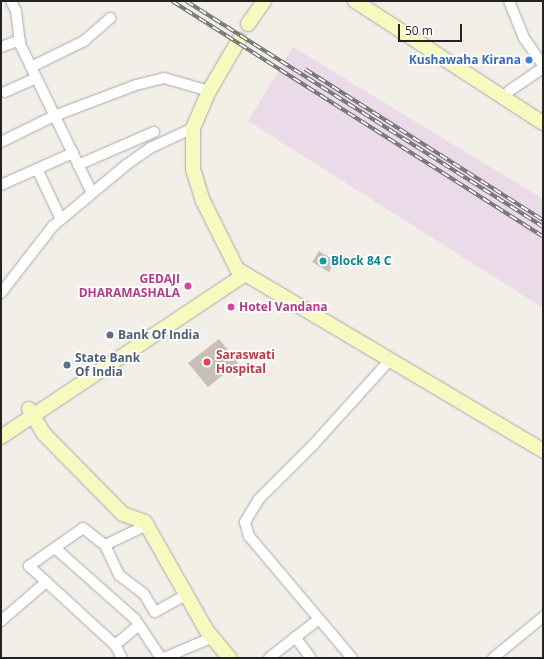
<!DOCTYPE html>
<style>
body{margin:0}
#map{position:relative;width:544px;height:659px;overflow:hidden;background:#f2efe9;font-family:"Open Sans",sans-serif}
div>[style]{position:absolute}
.industrial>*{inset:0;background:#ebdbe8}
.building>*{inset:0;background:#c7bfb8}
.roads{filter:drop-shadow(0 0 1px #a9a9a9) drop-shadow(0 0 1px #a9a9a9)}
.street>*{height:10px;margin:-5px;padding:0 5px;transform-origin:5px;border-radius:5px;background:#fff}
.secondary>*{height:14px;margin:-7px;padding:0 7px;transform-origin:7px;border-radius:7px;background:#f7fabf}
.rail>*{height:4px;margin-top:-2px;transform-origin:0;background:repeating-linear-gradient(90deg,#fff 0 8px,#707070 0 16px);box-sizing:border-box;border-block:1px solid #707070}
.dots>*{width:11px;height:11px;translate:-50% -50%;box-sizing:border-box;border:2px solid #fff;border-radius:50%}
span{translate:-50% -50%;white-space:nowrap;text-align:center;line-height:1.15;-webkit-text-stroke:3.5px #fff;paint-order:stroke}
.shop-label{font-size:12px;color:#366cbe;font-weight:700}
.right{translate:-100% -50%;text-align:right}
.culture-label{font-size:12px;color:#0d838f;font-weight:700}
.left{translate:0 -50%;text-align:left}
.hotel-label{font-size:12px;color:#b23c85;font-weight:700}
.service-label{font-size:12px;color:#4e5e75;font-weight:700}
.health-label{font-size:12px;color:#be3a42;font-weight:700}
.frame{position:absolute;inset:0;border:2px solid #222;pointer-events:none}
.scale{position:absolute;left:398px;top:24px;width:64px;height:18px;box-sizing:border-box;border:2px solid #222;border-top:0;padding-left:5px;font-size:12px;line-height:14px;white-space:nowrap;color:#222;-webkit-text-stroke:3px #fff;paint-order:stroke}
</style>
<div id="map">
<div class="industrial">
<div style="clip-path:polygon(293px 47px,543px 199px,543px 308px,248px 121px)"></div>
</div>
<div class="building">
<div style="clip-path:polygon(319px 251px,335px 261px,329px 272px,312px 262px)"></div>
<div style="clip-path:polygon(219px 339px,238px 363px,208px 387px,188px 363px)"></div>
</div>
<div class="roads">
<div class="street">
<div style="left:11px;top:1px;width:11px;rotate:63deg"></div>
<div style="left:16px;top:11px;width:33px;rotate:83deg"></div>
<div style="left:20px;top:44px;width:165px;rotate:64.2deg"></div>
<div style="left:509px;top:1px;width:40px;rotate:68deg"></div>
<div style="left:524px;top:38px;width:33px;rotate:55deg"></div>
<div style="left:1px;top:47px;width:20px;rotate:-20deg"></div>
<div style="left:31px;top:67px;width:59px;rotate:-26.1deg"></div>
<div style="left:84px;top:41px;width:35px;rotate:-41deg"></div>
<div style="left:509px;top:91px;width:41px;rotate:-34.1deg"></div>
<div style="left:5px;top:92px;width:34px;rotate:-24deg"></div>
<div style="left:1px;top:142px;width:59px;rotate:-26.1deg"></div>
<div style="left:54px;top:116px;width:88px;rotate:-20.7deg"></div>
<div style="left:136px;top:85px;width:29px;rotate:-14deg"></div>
<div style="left:164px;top:78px;width:47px;rotate:16.1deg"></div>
<div style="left:78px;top:165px;width:83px;rotate:-23.5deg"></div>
<div style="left:37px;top:169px;width:55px;rotate:64.4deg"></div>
<div style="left:1px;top:185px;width:79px;rotate:-24deg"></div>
<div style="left:1px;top:293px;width:85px;rotate:-52.2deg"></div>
<div style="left:53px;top:226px;width:95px;rotate:-39.9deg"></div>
<div style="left:126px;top:165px;width:29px;rotate:-35deg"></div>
<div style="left:150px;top:148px;width:47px;rotate:-24.9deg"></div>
<div style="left:105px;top:545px;width:33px;rotate:65deg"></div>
<div style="left:119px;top:575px;width:31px;rotate:37deg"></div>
<div style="left:144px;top:594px;width:21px;rotate:59deg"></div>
<div style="left:155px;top:612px;width:37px;rotate:-29deg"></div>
<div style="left:55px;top:548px;width:107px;rotate:41.6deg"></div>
<div style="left:135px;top:619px;width:47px;rotate:56.3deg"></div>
<div style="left:1px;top:621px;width:60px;rotate:-40.9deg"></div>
<div style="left:295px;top:637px;width:26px;rotate:53deg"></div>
<div style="left:115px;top:645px;width:31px;rotate:-40deg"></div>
<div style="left:122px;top:658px;width:15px;rotate:-118deg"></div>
<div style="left:115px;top:645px;width:117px;rotate:-137.4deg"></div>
<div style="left:29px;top:566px;width:66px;rotate:-35.1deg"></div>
<div style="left:83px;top:528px;width:28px;rotate:38deg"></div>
<div style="left:105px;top:545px;width:47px;rotate:-25.5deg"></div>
<div style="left:164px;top:658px;width:53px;rotate:-23.2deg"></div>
<div style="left:269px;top:658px;width:63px;rotate:-38deg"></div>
<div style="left:352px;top:658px;width:160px;rotate:-130.2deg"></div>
<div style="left:249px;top:536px;width:15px;rotate:-106deg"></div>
<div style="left:245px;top:522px;width:27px;rotate:-59deg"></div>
<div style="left:259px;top:499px;width:78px;rotate:-45deg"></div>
<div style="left:314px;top:444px;width:112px;rotate:-47.9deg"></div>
<div style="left:493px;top:658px;width:65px;rotate:-39.4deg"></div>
</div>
<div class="secondary">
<div style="left:355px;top:1px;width:224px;rotate:33deg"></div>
<div style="left:248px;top:24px;width:28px;rotate:-55deg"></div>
<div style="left:239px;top:40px;width:59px;rotate:120.5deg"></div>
<div style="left:209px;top:91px;width:40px;rotate:113.4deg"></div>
<div style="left:193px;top:128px;width:41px;rotate:90deg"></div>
<div style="left:193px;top:169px;width:34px;rotate:73deg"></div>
<div style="left:203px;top:201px;width:76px;rotate:63.4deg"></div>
<div style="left:237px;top:269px;width:356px;rotate:30.7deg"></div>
<div style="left:29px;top:409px;width:29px;rotate:59deg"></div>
<div style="left:44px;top:434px;width:112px;rotate:45.4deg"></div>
<div style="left:123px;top:514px;width:23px;rotate:20deg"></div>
<div style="left:145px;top:522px;width:125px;rotate:60.4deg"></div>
<div style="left:207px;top:631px;width:35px;rotate:50deg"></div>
<div style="left:1px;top:437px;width:292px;rotate:-33.7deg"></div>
</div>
</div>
<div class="rail">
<div style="left:172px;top:1px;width:439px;rotate:32.4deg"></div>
<div style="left:186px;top:1px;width:423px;rotate:32.3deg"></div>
<div style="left:305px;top:69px;width:282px;rotate:32.4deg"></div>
</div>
<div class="dots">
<div style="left:529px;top:60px;background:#3f7fe0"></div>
<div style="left:323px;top:261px;background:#0f9aa8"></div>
<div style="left:188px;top:286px;background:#d1479c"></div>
<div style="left:231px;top:307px;background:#d1479c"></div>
<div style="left:110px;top:335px;background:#5c6f8a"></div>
<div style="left:207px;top:362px;background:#e0444e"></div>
<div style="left:67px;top:365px;background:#5c6f8a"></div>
</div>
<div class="shop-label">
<span class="right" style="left:521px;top:60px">Kushawaha Kirana</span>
</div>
<div class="culture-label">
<span class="left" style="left:331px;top:261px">Block 84 C</span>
</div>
<div class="hotel-label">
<span class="right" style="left:180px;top:286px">GEDAJI<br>DHARAMASHALA</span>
<span class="left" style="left:239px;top:307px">Hotel Vandana</span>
</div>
<div class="service-label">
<span class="left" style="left:118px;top:335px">Bank Of India</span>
<span class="left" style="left:75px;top:365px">State Bank<br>Of India</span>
</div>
<div class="health-label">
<span class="left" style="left:216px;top:362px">Saraswati<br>Hospital</span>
</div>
<div class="frame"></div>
<div class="scale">50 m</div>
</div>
